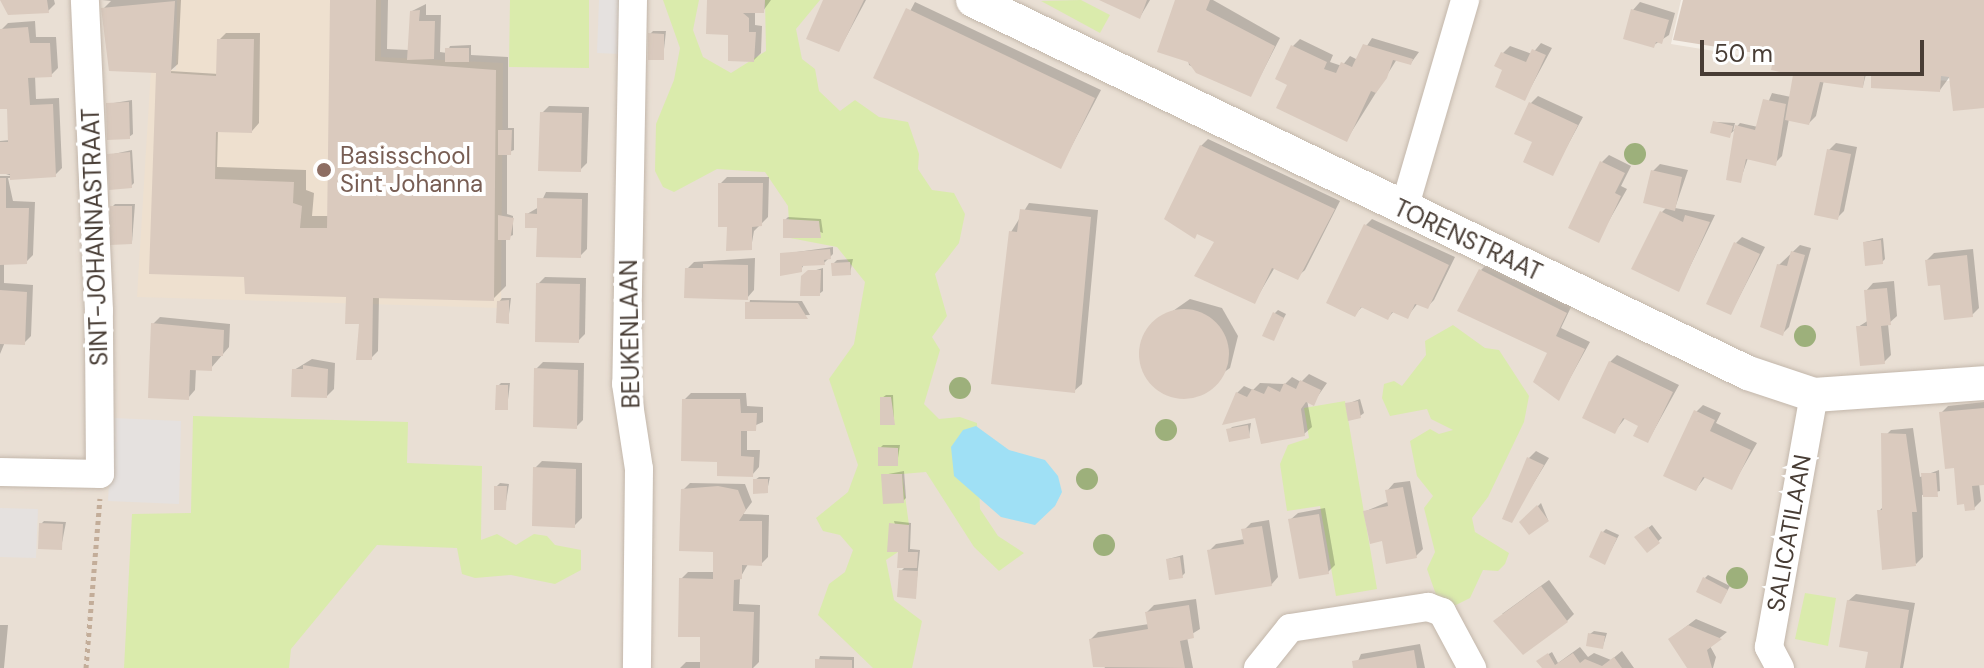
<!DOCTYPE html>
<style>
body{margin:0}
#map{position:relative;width:1984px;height:668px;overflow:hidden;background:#f4eee6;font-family:"DM Sans",sans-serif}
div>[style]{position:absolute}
.residential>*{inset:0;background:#e9dfd4}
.education>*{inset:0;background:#eee0cf}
.green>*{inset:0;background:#daebac}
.parking>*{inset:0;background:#e5e1df}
.water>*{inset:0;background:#9fe0f5}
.shadow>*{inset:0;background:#0003}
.building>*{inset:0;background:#dacabe}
.round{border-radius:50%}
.path>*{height:5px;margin-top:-2.5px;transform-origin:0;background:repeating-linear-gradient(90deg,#c3ad99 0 4px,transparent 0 8px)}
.roads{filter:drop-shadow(0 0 2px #c3b7ab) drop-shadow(0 0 2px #c3b7ab)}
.minor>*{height:28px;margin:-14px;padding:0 14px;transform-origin:14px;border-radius:14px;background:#fff}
.tertiary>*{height:34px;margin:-17px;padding:0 17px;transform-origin:17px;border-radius:17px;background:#fff}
.trees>*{width:22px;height:22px;margin:-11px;border-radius:50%;background:#9db07b}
.dots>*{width:22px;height:22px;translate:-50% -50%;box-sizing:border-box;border:4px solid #fff;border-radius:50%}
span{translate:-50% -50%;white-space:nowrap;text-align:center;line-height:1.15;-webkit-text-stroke:8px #fff;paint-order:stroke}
.education-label{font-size:24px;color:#785e54}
.left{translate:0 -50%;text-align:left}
.street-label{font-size:24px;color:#483d35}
.scale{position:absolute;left:1700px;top:40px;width:224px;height:36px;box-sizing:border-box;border:4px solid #483d35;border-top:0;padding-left:10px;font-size:24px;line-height:28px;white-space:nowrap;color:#483d35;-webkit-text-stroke:6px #fff;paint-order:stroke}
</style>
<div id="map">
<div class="residential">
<div style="clip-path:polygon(0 0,1681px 0,1671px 44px,1868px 76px,1984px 83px,1984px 668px,0 668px)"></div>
</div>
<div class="education">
<div style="clip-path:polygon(177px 0,381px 0,381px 57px,503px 63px,501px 308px,137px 297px,151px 69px,176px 70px)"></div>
</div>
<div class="green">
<div style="clip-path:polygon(510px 0,589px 0,589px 68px,509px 67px)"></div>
<div style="clip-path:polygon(663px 0,699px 0,693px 30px,703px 57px,731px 73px,766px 51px,765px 0,820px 0,796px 29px,802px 59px,815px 69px,819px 91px,840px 111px,855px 100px,879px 117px,908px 122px,919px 154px,918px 169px,932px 190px,954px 193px,965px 214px,959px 243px,935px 274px,947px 316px,932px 337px,940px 350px,924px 404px,939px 419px,960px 417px,977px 423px,980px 509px,998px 536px,1024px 553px,999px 571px,974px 547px,926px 472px,902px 474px,909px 525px,898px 552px,886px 560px,894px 600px,922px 621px,912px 668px,873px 668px,818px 615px,829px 584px,845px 572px,853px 550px,840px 535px,823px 531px,816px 518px,848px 492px,858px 465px,829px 379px,854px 344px,865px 282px,837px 247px,790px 238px,788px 206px,765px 172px,717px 169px,674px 192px,663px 187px,655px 171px,656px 124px,674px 80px,680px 48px)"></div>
<div style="clip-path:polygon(1081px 0,1110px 15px,1100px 33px,1041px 1px)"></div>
<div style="clip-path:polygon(1453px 325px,1485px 348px,1499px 350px,1529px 396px,1524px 422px,1488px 497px,1472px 518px,1475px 532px,1509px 553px,1505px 564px,1498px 571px,1483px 570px,1470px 598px,1442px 612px,1427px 569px,1435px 552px,1424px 508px,1433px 496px,1417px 476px,1410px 441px,1430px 429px,1439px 434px,1453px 430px,1431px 419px,1427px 409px,1390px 416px,1382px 398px,1384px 384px,1394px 381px,1402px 386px,1426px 355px,1425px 341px)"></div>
<div style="clip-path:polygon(1345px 401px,1377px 589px,1336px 596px,1320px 506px,1287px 511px,1280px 464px,1288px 445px,1309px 438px,1304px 408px)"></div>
<div style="clip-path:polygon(193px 416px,408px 422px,407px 463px,482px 466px,481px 540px,497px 534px,516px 545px,534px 534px,547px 536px,555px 545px,581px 550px,581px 570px,555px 584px,511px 575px,475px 578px,462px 574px,457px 548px,377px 545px,291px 649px,289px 668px,124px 668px,132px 514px,191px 513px)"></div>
<div style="clip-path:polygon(1805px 593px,1836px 598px,1828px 646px,1795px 639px)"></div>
</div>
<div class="parking">
<div style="clip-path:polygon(599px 0,621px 0,619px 54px,597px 53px)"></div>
<div style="clip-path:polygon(113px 418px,181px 421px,179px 504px,108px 501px)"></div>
<div style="clip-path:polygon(0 508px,38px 509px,36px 558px,0 557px)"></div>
</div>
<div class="water">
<div style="clip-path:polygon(976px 426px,1009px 450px,1045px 460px,1058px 476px,1062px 492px,1055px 506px,1035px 525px,1001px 517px,954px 476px,951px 447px,963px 430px)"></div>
</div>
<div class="shadow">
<div style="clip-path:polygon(5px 0,54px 0,55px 4px,48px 11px)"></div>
<div style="clip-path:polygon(102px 0,181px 0,178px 64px,170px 71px,219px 74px,219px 40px,226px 33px,260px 33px,259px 123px,252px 131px,218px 130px,217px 167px,306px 170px,306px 190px,314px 193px,312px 216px,329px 216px,332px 0,388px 0,387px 49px,409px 50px,412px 11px,426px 4px,426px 15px,441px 15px,440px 52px,447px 53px,450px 46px,471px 45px,471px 55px,508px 57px,508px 128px,514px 128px,514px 150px,507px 153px,507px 214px,513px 216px,513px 235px,506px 238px,506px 286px,493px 299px,379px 296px,378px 351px,371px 358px,351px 295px,246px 275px,158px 73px,103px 9px,111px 1px)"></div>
<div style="clip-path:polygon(709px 0,771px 0,763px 11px,755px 11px,755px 25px,762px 26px,761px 53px,754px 60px)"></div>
<div style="clip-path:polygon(825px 0,866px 0,839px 50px)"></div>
<div style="clip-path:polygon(1104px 0,1150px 0,1140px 17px)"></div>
<div style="clip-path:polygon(1178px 0,1213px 0,1280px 38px,1251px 94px,1189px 65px)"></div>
<div style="clip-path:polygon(1685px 0,1984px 0,1984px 106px,1951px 75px,1940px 90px,1873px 70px,1867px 70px,1863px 86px,1824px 80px,1816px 116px,1809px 123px,1789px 119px,1782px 156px,1775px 163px,1748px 158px,1740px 181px,1737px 128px,1729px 135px,1715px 122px,1735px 123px,1733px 131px,1740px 123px,1758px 127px,1772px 93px,1791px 97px,1796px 74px,1777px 55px)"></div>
<div style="clip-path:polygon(915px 2px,1101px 90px,1061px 166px,875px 77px)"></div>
<div style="clip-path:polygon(1640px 2px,1675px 13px,1669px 35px,1654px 45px,1633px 10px)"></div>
<div style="clip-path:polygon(35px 21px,36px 37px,56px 37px,58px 68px,51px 75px,35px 76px,36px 99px,59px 98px,62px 168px,55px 175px,8px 178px,13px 201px,35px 202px,33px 255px,26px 262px,4px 262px,4px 283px,33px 285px,31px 336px,24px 343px,5px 342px,0 354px,0 176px,12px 176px,0 172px,0 141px,10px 140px,9px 107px,0 83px,1px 30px,8px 23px)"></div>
<div style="clip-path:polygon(653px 31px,666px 31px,663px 58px,650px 34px)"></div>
<div style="clip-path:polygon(1372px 38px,1419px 52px,1411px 63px,1397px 59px,1347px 139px,1290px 84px,1293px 46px,1300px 39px,1333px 55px,1330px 62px,1342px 66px,1350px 56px,1358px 60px)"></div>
<div style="clip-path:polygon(1541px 43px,1552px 48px,1525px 98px,1505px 69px,1503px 53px,1510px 46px,1532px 54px)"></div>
<div style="clip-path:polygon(1538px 96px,1583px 117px,1552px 174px,1535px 141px,1531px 103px)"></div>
<div style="clip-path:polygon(132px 100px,133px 134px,129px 137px,108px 104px)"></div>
<div style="clip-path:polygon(549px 106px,589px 107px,587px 163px,580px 170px,542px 113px)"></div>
<div style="clip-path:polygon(1208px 139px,1340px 201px,1305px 270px,1297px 277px,1275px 267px,1255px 301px,1196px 275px,1217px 241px,1201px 146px)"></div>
<div style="clip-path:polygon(1836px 143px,1857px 147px,1844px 211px,1837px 218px,1829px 150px)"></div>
<div style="clip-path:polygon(132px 150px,134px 183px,131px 186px,109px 155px)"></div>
<div style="clip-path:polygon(1609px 155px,1631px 166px,1621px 186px,1627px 189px,1598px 240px,1602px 162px)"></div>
<div style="clip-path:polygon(1660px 164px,1688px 170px,1675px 208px,1715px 215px,1679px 289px,1661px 213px,1667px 207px,1653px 171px)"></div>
<div style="clip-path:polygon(727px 177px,769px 177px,768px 217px,754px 231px,751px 248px,732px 234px,720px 184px)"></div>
<div style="clip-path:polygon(546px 192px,588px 193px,587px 249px,580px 256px,527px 214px,539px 207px)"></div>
<div style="clip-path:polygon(1029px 203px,1098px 210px,1082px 384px,1074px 391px,1011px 232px)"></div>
<div style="clip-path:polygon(115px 204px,135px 204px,132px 242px,112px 207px)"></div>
<div style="clip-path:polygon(788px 217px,821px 219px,823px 233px,785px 220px)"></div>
<div style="clip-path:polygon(1372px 219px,1455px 257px,1434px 300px,1427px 307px,1418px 303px,1407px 317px,1394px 311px,1388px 318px,1362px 307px,1355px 314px,1365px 226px)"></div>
<div style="clip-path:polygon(1742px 237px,1765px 247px,1731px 313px,1735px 244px)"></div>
<div style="clip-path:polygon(1883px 238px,1885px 259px,1882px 262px,1865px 242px)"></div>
<div style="clip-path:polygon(1800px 245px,1811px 248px,1789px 327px,1782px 334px,1779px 265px)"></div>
<div style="clip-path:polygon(833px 247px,833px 254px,824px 263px,804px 264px,801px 270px,782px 254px)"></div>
<div style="clip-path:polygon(1973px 249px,1979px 308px,1972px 315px,1927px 260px,1934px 253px)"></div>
<div style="clip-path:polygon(755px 258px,754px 290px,747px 298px,687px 269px,694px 262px)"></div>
<div style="clip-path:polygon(853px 259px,850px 273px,834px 263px,837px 260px)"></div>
<div style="clip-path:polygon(1488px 263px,1572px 305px,1561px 328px,1590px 342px,1559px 398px,1550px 352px,1481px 270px)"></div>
<div style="clip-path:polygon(823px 268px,823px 291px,819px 294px,806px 273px)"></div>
<div style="clip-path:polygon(545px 277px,586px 278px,585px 334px,578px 341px,538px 284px)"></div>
<div style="clip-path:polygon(1894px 281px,1897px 316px,1888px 324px,1891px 355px,1884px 362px,1858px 327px,1869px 320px,1866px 291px,1873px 283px)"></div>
<div style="clip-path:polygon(502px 298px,511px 298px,508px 322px,499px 302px)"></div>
<div style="clip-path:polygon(1190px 299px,1222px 308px,1238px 336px,1230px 368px,1190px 396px,1158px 388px,1142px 359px,1150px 327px)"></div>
<div style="clip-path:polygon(750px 300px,802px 301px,810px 315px,747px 317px)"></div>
<div style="clip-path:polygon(1278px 310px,1286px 314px,1273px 339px,1275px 313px)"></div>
<div style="clip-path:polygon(160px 317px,230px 324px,229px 347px,211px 368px,196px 368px,195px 390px,188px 398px,153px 324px)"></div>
<div style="clip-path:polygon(1617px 355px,1679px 385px,1648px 441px,1641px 425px,1626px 417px,1615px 431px,1610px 362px)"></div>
<div style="clip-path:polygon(312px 359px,335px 363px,334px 389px,327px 396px,294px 370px)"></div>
<div style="clip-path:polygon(543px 362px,584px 363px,583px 420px,576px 427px,536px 369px)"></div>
<div style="clip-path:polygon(1309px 374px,1327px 383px,1313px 403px,1307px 400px,1312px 427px,1304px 434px,1257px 416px,1237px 393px,1244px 386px,1253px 390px,1260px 383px,1285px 384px,1292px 377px,1301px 382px)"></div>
<div style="clip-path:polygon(501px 383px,510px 383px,507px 408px,498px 386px)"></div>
<div style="clip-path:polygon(691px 393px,746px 393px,747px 406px,763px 407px,763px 422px,747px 429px,747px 450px,760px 450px,759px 467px,752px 475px,684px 400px)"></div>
<div style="clip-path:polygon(886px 395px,893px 395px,894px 423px,882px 398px)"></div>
<div style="clip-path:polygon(1360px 399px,1364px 413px,1360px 416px,1347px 404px)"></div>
<div style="clip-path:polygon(1984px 402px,1984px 483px,1979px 483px,1981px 501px,1974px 508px,1941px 413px,1948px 406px)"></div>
<div style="clip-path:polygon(1703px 405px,1721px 413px,1716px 423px,1757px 443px,1731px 488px,1706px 476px,1696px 489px,1696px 412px)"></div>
<div style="clip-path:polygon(1251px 423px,1249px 436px,1229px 430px,1232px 427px)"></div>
<div style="clip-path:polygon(1913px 428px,1920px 477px,1939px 470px,1940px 491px,1922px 495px,1923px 557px,1916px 564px,1879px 511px,1884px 506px,1884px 437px,1891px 430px)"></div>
<div style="clip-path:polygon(883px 445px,900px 445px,897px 464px,880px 448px)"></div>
<div style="clip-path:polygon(1536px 451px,1549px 458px,1511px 520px,1529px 458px)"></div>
<div style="clip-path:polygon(542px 461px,582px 463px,582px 518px,574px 526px,535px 468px)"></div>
<div style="clip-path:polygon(904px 471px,906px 498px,903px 501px,883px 475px)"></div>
<div style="clip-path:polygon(759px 477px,770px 477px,767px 491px,755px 480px)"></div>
<div style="clip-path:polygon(1410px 481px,1423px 549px,1416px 556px,1384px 539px,1366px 511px,1390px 501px,1387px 491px,1394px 483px)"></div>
<div style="clip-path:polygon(500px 483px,509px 484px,505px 508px,496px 487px)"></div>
<div style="clip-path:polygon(690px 483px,745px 484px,752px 502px,743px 514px,769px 515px,768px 557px,761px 564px,748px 564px,740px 578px,739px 604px,760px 605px,759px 662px,753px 668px,680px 668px,686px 662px,702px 662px,702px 635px,681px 579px,688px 572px,715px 572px,715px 550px,683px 490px)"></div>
<div style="clip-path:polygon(1541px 503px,1548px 520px,1522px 522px)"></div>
<div style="clip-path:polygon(1325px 508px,1335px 565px,1328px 572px,1290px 520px,1298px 513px)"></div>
<div style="clip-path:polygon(1269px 520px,1278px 577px,1271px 585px,1209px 551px,1216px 544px,1245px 539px,1244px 530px,1251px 523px)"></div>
<div style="clip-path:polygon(44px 521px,66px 522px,61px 548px,41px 524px)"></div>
<div style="clip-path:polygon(894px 521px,911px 523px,910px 549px,920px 550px,915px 597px,901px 571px,906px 566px)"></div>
<div style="clip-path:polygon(1652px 525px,1662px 538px,1647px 550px,1640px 534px)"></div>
<div style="clip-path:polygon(1606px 529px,1619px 535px,1605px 562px,1603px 532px)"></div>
<div style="clip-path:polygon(1183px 555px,1185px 573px,1182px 576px,1168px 559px)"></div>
<div style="clip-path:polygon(1708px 575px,1730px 586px,1721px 602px,1705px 578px)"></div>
<div style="clip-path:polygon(1549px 580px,1574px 614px,1567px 621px,1502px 614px)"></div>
<div style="clip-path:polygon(1856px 594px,1915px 603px,1903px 668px,1867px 668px,1870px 650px,1848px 601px)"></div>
<div style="clip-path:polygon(1196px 599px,1200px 629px,1187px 637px,1193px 668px,1105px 668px,1091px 639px,1098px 632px,1149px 624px,1147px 612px,1154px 605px)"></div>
<div style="clip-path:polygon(1696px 619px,1727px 632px,1710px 646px,1716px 657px,1713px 668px,1690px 668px,1670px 639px)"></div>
<div style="clip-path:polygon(0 625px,8px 625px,4px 668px,0 668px)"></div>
<div style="clip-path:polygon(1594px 631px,1607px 633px,1603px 646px,1590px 634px)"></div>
<div style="clip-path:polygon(1420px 644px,1425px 668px,1355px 668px,1361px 654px)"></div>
<div style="clip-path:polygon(1580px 647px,1588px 657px,1594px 653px,1611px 660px,1622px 651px,1634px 668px,1544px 668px,1542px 658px,1552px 652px,1558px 663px)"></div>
<div style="clip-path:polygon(820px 656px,854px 657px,854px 668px,817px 668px)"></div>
</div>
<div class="building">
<div style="clip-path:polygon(0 0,47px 0,49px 13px,8px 15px)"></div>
<div style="clip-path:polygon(330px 0,376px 0,375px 61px,496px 70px,494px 301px,373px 298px,372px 360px,356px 360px,359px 324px,345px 324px,346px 297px,245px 294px,244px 277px,149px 274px,156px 73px,109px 71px,101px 8px,175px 1px,171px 73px,216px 76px,217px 39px,254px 39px,252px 133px,216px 132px,215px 179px,294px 182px,293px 203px,302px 206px,300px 228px,327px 228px)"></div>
<div style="clip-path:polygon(707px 0,765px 0,764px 13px,743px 13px,749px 18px,749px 32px,756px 32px,754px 62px,728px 61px,728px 35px,706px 34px)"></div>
<div style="clip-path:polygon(823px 0,864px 0,839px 52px,806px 39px)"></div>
<div style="clip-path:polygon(1099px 0,1147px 0,1140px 19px)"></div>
<div style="clip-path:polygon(1175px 0,1210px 0,1206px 10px,1275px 46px,1251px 97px,1196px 73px,1188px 62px,1157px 52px)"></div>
<div style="clip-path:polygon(1683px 0,1984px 0,1984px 108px,1953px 111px,1949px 77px,1941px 76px,1940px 92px,1871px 88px,1871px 72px,1865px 72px,1863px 88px,1820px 82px,1809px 125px,1785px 120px,1793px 75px,1771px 70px,1774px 56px,1673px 40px)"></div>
<div style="clip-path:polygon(906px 8px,1095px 98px,1061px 169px,873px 78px)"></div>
<div style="clip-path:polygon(1631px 9px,1669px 20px,1662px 44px,1656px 42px,1654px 48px,1623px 39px)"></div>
<div style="clip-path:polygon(420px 10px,419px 21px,435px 21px,434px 59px,407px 60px,410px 11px)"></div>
<div style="clip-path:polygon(28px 27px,30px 43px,50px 43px,52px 77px,28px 78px,30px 105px,53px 104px,56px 177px,10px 180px,10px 174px,0 174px,0 142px,8px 142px,7px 109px,0 109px,0 29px)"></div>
<div style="clip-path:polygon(648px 33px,664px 34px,664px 60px,648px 60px)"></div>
<div style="clip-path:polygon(1363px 44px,1413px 59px,1411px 65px,1393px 60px,1387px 78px,1376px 93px,1371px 91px,1347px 142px,1276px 108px,1287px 85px,1275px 79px,1291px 45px,1327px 62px,1324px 69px,1336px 73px,1341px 62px,1352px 67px)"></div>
<div style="clip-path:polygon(445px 48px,469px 48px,469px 62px,445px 62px)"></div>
<div style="clip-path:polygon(1532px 49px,1546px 55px,1525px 101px,1495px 87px,1502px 70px,1494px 66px,1501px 52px,1526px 62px)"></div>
<div style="clip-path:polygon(1763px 99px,1786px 104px,1776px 166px,1746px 159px,1741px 183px,1726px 180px,1735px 125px,1755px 130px)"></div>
<div style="clip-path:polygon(129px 102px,130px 139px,107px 140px,106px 103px)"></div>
<div style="clip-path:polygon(1529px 102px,1578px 125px,1553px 176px,1523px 162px,1532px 142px,1514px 134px)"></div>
<div style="clip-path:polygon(540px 112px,582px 113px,581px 172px,538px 171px)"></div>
<div style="clip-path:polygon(1713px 121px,1733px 126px,1730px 138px,1710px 133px)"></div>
<div style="clip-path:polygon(498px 130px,512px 130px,511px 155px,498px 155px)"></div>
<div style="clip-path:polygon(1200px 145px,1335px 209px,1298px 280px,1272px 268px,1255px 304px,1194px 276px,1214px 242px,1197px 234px,1195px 239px,1164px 219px)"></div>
<div style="clip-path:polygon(1827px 149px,1851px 154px,1838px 220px,1814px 215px)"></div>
<div style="clip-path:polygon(130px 152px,132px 188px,109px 190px,107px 154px)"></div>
<div style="clip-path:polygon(1600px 161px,1625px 173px,1615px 193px,1621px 196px,1599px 243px,1568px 228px)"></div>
<div style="clip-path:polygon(1651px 170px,1682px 177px,1675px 211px,1643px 203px)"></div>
<div style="clip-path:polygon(0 178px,6px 178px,6px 208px,29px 208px,27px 264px,0 265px)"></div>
<div style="clip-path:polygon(718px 183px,763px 183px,762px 226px,752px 227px,752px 250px,726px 251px,727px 227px,718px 227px)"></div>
<div style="clip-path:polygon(537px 198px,582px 199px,581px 258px,536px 257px,537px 228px,525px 228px,525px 213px,537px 214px)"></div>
<div style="clip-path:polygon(110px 206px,132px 206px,132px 244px,110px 245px)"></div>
<div style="clip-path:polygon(1020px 209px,1091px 217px,1075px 393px,991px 384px,1009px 231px,1017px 232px)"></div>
<div style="clip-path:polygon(1660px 211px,1683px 222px,1685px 215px,1710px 222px,1679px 292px,1631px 269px)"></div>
<div style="clip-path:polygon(498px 215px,514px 218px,510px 240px,498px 240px)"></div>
<div style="clip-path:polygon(783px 219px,819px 221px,821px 238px,783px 238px)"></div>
<div style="clip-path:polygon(1364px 224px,1449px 265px,1428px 309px,1415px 304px,1408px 319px,1392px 312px,1388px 320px,1361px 307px,1355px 317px,1326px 303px)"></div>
<div style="clip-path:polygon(1881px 240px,1883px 264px,1865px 266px,1863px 242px)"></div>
<div style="clip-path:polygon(1734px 242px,1760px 254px,1731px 315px,1706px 304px)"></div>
<div style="clip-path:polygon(830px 249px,831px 259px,824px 260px,825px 265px,802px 266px,802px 272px,780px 276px,780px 253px)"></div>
<div style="clip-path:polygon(1791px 251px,1805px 255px,1783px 336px,1760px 327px,1777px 264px,1787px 266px)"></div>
<div style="clip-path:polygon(1967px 255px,1973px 317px,1944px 320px,1940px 285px,1928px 286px,1925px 260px)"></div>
<div style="clip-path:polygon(850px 262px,851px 275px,832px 276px,831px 263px)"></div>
<div style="clip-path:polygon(703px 264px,748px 265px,748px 300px,684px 298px,685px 268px,703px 268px)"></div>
<div style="clip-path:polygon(1479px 269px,1567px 313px,1556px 336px,1585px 349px,1559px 401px,1533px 382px,1547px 353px,1457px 311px)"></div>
<div style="clip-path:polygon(808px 270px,821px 270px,820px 296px,800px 296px,801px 276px)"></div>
<div style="clip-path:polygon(536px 283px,580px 284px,579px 343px,535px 342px)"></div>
<div style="clip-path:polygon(1887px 288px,1891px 325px,1881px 326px,1885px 364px,1860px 366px,1856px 326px,1867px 326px,1864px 290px)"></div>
<div style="clip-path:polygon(0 290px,27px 292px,25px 345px,0 344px)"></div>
<div style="clip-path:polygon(509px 300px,509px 324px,496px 323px,497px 301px)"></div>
<div style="clip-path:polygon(745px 302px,798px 303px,808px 319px,745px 319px)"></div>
<div class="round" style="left:1139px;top:309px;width:90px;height:90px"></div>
<div style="clip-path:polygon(1273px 312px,1284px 318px,1274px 341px,1262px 336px)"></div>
<div style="clip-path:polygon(151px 323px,224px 330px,223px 356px,212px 356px,212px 371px,190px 370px,189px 400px,148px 398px)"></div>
<div style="clip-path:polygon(1609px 361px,1673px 392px,1648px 443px,1633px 436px,1638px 426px,1623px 418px,1615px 434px,1582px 418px)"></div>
<div style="clip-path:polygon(303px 365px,328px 369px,327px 398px,291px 397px,292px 369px,303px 369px)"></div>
<div style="clip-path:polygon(534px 368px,578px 370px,577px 429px,533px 427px)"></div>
<div style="clip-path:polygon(1300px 380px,1321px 390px,1314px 406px,1306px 402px,1301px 409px,1305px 436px,1261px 444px,1255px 418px,1222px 425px,1236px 392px,1247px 397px,1252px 389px,1264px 394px,1268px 386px,1280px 392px,1284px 383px,1296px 389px)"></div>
<div style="clip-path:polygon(496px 385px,508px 385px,508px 410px,495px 410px)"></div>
<div style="clip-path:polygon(880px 397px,891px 397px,895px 425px,880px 425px)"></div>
<div style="clip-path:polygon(682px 399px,740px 399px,741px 413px,757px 413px,756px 431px,741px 431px,741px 456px,754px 457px,753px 477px,717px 476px,717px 462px,681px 461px)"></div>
<div style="clip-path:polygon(1358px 401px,1361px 418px,1348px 421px,1345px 403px)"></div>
<div style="clip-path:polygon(1984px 408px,1984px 485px,1972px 486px,1975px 510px,1965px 511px,1964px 504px,1957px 505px,1954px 468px,1945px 469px,1939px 412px)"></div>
<div style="clip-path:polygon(1694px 410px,1715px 420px,1710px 431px,1751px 450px,1732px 490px,1703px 477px,1696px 491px,1663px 476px)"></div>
<div style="clip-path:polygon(1248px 425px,1250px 438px,1229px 442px,1226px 429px)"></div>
<div style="clip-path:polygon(1881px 433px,1906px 434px,1917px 512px,1912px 512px,1916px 566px,1882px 570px,1877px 510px,1882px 510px)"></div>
<div style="clip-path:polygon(878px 447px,898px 448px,898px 466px,878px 466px)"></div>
<div style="clip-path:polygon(1527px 457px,1544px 465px,1512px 523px,1502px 519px)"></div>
<div style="clip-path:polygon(533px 467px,576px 469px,575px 528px,532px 526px)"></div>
<div style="clip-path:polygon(1921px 473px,1936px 473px,1938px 497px,1923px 497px)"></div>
<div style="clip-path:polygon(881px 474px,902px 474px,904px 503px,883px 504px)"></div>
<div style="clip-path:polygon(753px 479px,768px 479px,768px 493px,753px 494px)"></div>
<div style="clip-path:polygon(494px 486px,507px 486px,506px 510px,494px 510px)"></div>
<div style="clip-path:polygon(718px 486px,738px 490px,746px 510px,739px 521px,762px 521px,762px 566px,742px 565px,742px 579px,734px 580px,733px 611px,754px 612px,752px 668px,700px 668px,700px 637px,678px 637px,679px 578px,713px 579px,713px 552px,679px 551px,681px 489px)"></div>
<div style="clip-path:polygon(1403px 487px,1417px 558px,1386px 564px,1382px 541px,1370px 544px,1363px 511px,1388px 506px,1385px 490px)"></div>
<div style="clip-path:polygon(1537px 505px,1549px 521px,1529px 535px,1519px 522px)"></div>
<div style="clip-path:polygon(1319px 514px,1329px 574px,1299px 579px,1288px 519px)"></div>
<div style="clip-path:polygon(39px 523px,63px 524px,62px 550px,38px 549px)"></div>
<div style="clip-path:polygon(889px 523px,909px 525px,908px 552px,918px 552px,917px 568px,897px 568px,898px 552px,887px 552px)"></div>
<div style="clip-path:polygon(1262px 526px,1272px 586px,1215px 595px,1207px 550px,1244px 544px,1241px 529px)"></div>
<div style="clip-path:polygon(1648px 527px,1660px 543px,1647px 553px,1634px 537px)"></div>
<div style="clip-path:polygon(1601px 531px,1617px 538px,1605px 565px,1589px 557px)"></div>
<div style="clip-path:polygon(1180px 557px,1183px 578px,1169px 580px,1166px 559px)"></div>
<div style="clip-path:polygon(899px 570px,918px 571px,916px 599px,897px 597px)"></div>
<div style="clip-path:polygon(1703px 577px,1728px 590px,1721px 604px,1696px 592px)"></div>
<div style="clip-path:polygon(1541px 586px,1568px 622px,1523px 655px,1493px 621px)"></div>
<div style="clip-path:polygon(1847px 600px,1909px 610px,1900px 668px,1865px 668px,1868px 652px,1839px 647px)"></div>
<div style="clip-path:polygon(1189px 605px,1194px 638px,1180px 641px,1185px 668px,1093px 667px,1089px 639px,1148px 629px,1145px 612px)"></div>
<div style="clip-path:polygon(1688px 625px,1722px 639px,1707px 650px,1712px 668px,1687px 668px,1668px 639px)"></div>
<div style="clip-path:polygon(1588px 633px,1605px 636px,1603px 649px,1586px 646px)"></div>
<div style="clip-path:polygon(1414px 650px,1417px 668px,1353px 668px,1352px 661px)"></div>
<div style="clip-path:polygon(1548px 653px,1555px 665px,1573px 653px,1580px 663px,1585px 659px,1602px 666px,1614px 657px,1622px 668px,1542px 668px,1536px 661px)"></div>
<div style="clip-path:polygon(815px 659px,852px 660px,852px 668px,815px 668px)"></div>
</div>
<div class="path">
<div style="left:86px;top:668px;width:170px;rotate:-85.3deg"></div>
</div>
<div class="roads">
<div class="minor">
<div style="left:633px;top:0;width:384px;rotate:91deg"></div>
<div style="left:626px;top:384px;width:86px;rotate:81.3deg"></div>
<div style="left:639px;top:469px;width:199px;rotate:90.6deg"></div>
<div style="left:1404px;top:209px;width:218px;rotate:-73.7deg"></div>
<div style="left:0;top:472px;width:100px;rotate:1.1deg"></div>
<div style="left:100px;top:474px;width:163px;rotate:-90.4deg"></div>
<div style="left:99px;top:311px;width:311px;rotate:-92.6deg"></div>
<div style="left:1258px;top:668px;width:51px;rotate:-51.3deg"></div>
<div style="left:1290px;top:628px;width:140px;rotate:-8.7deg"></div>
<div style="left:1428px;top:607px;width:15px;rotate:20deg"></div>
<div style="left:1442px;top:612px;width:64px;rotate:61.8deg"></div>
<div style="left:1780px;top:668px;width:24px;rotate:-118deg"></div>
<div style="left:1769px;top:647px;width:256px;rotate:-79.9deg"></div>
</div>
<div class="tertiary">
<div style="left:973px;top:0;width:860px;rotate:25.7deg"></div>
<div style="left:1748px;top:373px;width:70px;rotate:18.4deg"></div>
<div style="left:1814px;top:395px;width:170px;rotate:-4deg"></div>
</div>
</div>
<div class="trees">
<div style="left:1635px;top:154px"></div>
<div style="left:1805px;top:336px"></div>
<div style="left:960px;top:388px"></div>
<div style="left:1166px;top:430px"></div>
<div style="left:1087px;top:479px"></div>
<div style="left:1104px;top:545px"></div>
<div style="left:1737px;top:578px"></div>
</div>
<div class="dots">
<div style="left:324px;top:170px;background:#8d6e63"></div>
</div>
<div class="education-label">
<span class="left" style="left:340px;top:170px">Basisschool<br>Sint Johanna</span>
</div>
<div class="street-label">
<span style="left:95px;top:237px;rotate:-92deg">SINT-JOHANNASTRAAT</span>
<span style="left:1468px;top:240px;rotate:25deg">TORENSTRAAT</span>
<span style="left:630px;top:334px;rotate:-91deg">BEUKENLAAN</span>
<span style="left:1789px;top:533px;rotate:-80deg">SALICATILAAN</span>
</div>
<div class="scale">50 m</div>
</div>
